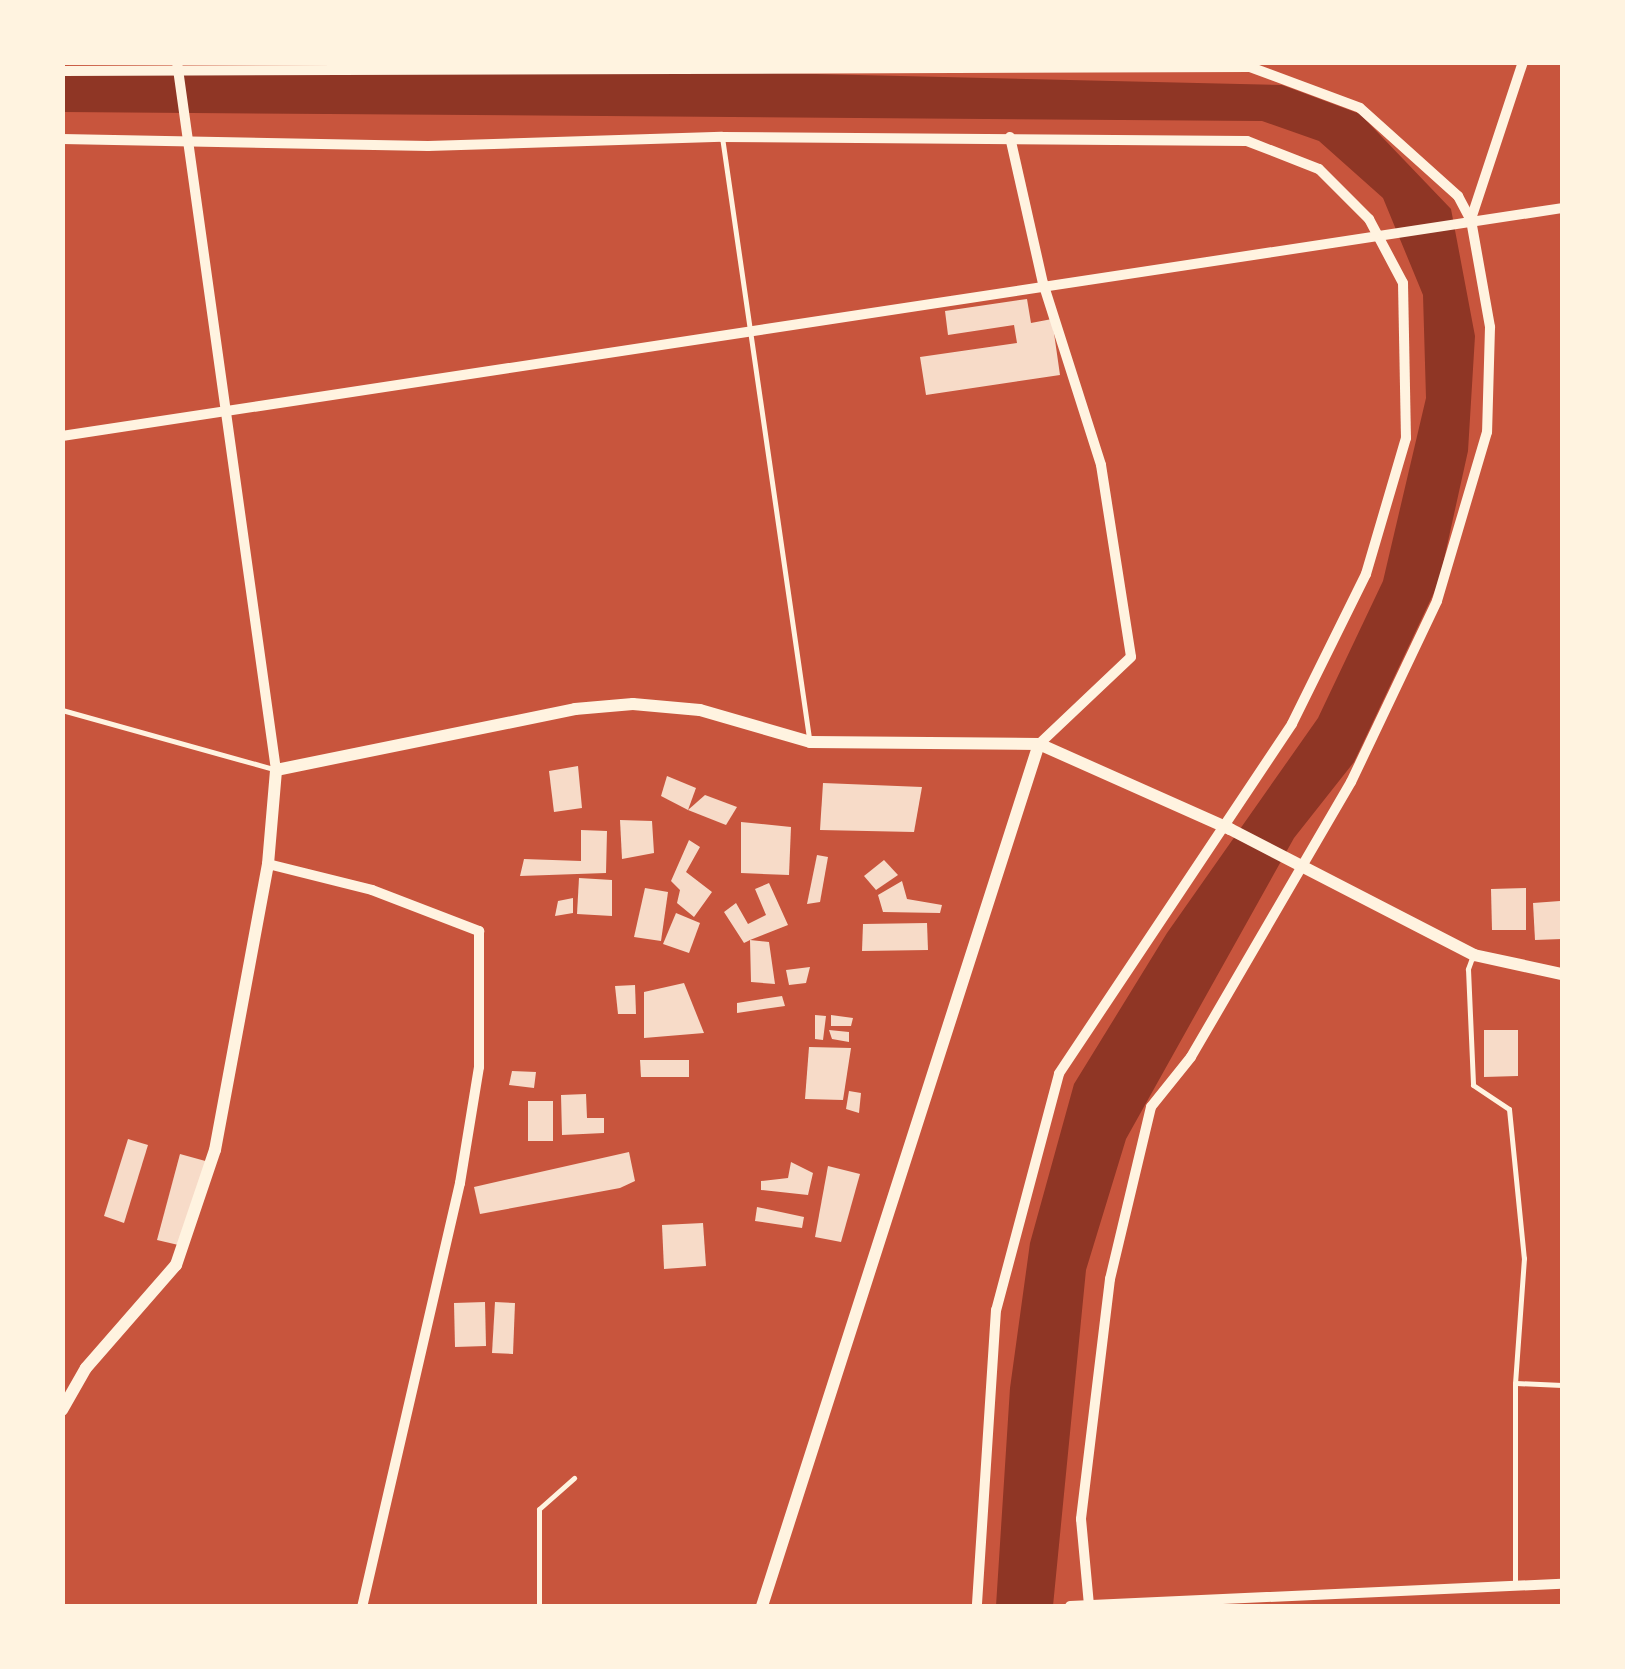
<!DOCTYPE html>
<style>
body{margin:0}
#map{position:relative;width:1625px;height:1669px;overflow:hidden;background:#c8553d;font-family:"IBM Plex Sans",sans-serif}
div>[style]{position:absolute}
.water>*{inset:0;background:#8f3625}
.building>*{inset:0;background:#f7dbc8}
.service>*{height:5px;margin:-2.5px;padding:0 2.5px;transform-origin:2.5px;border-radius:2.5px;background:#fff3e0}
.minor>*{height:10px;margin:-5px;padding:0 5px;transform-origin:5px;border-radius:5px;background:#fff3e0}
.tertiary>*{height:12px;margin:-6px;padding:0 6px;transform-origin:6px;border-radius:6px;background:#fff3e0}
span{translate:-50% -50%;white-space:nowrap;text-align:center;line-height:1.15;-webkit-text-stroke:9px #fff3e0;paint-order:stroke}
.frame{position:absolute;inset:0;border:65px solid #fff3e0;pointer-events:none}
</style>
<div id="map">
<div class="water">
<div style="clip-path:polygon(730px 72px,1282px 85px,1360px 114px,1451px 209px,1475px 336px,1468px 451px,1439px 582px,1354px 762px,1294px 838px,1126px 1139px,1086px 1270px,1053px 1606px,996px 1606px,1010px 1388px,1030px 1243px,1074px 1084px,1167px 933px,1318px 718px,1383px 581px,1426px 398px,1423px 295px,1383px 198px,1319px 141px,1262px 121px,63px 112px,63px 73px)"></div>
</div>
<div class="building">
<div style="clip-path:polygon(1027px 299px,1031px 323px,1052px 319px,1060px 375px,926px 395px,920px 357px,1017px 343px,1014px 325px,948px 335px,945px 311px)"></div>
<div style="clip-path:polygon(578px 766px,582px 808px,554px 812px,549px 771px)"></div>
<div style="clip-path:polygon(667px 776px,696px 788px,688px 810px,661px 796px)"></div>
<div style="clip-path:polygon(823px 783px,922px 787px,914px 832px,820px 830px)"></div>
<div style="clip-path:polygon(705px 795px,737px 807px,726px 825px,688px 810px)"></div>
<div style="clip-path:polygon(620px 820px,652px 821px,654px 853px,622px 859px)"></div>
<div style="clip-path:polygon(741px 822px,791px 827px,789px 875px,741px 873px)"></div>
<div style="clip-path:polygon(581px 830px,607px 831px,606px 873px,520px 876px,524px 859px,581px 861px)"></div>
<div style="clip-path:polygon(689px 840px,700px 847px,686px 872px,712px 892px,694px 917px,677px 903px,680px 890px,671px 881px)"></div>
<div style="clip-path:polygon(817px 855px,828px 857px,820px 902px,807px 904px)"></div>
<div style="clip-path:polygon(884px 860px,898px 875px,876px 890px,864px 876px)"></div>
<div style="clip-path:polygon(579px 878px,612px 880px,612px 916px,577px 914px)"></div>
<div style="clip-path:polygon(902px 881px,907px 899px,942px 905px,940px 913px,883px 912px,878px 895px)"></div>
<div style="clip-path:polygon(769px 883px,788px 925px,750px 940px,769px 942px,775px 984px,751px 982px,750px 940px,744px 943px,724px 912px,736px 903px,748px 924px,766px 915px,755px 889px)"></div>
<div style="clip-path:polygon(645px 888px,668px 892px,661px 941px,634px 937px)"></div>
<div style="clip-path:polygon(1526px 888px,1526px 930px,1492px 930px,1491px 889px)"></div>
<div style="clip-path:polygon(573px 898px,573px 913px,555px 916px,558px 901px)"></div>
<div style="clip-path:polygon(1560px 901px,1562px 939px,1535px 940px,1533px 903px)"></div>
<div style="clip-path:polygon(676px 913px,700px 923px,689px 953px,663px 944px)"></div>
<div style="clip-path:polygon(927px 923px,928px 950px,862px 951px,863px 924px)"></div>
<div style="clip-path:polygon(810px 967px,806px 983px,789px 985px,786px 970px)"></div>
<div style="clip-path:polygon(684px 983px,704px 1033px,644px 1038px,644px 992px)"></div>
<div style="clip-path:polygon(635px 985px,636px 1014px,618px 1014px,615px 986px)"></div>
<div style="clip-path:polygon(782px 996px,785px 1006px,737px 1013px,737px 1003px)"></div>
<div style="clip-path:polygon(815px 1015px,826px 1016px,823px 1040px,815px 1039px)"></div>
<div style="clip-path:polygon(831px 1015px,853px 1018px,851px 1026px,831px 1026px)"></div>
<div style="clip-path:polygon(829px 1030px,849px 1032px,849px 1042px,832px 1039px)"></div>
<div style="clip-path:polygon(1484px 1030px,1518px 1030px,1518px 1076px,1484px 1077px)"></div>
<div style="clip-path:polygon(809px 1047px,851px 1048px,843px 1100px,805px 1099px)"></div>
<div style="clip-path:polygon(640px 1060px,689px 1060px,689px 1077px,641px 1077px)"></div>
<div style="clip-path:polygon(512px 1071px,536px 1072px,534px 1088px,509px 1085px)"></div>
<div style="clip-path:polygon(849px 1091px,861px 1093px,859px 1113px,846px 1109px)"></div>
<div style="clip-path:polygon(586px 1094px,587px 1118px,604px 1118px,604px 1133px,562px 1135px,561px 1095px)"></div>
<div style="clip-path:polygon(528px 1101px,553px 1101px,553px 1141px,528px 1141px)"></div>
<div style="clip-path:polygon(128px 1139px,148px 1145px,124px 1223px,104px 1216px)"></div>
<div style="clip-path:polygon(629px 1152px,635px 1181px,620px 1188px,480px 1214px,474px 1187px)"></div>
<div style="clip-path:polygon(180px 1154px,209px 1162px,187px 1247px,157px 1240px)"></div>
<div style="clip-path:polygon(791px 1162px,813px 1173px,808px 1195px,761px 1190px,761px 1181px,788px 1178px)"></div>
<div style="clip-path:polygon(828px 1166px,860px 1174px,841px 1242px,815px 1237px)"></div>
<div style="clip-path:polygon(757px 1207px,804px 1217px,802px 1228px,755px 1221px)"></div>
<div style="clip-path:polygon(703px 1223px,706px 1266px,664px 1269px,662px 1225px)"></div>
<div style="clip-path:polygon(485px 1302px,486px 1346px,455px 1347px,454px 1303px)"></div>
<div style="clip-path:polygon(495px 1302px,515px 1303px,513px 1354px,492px 1353px)"></div>
</div>
<div class="service">
<div style="left:722px;top:137px;width:607px;rotate:81.76deg"></div>
<div style="left:62px;top:710px;width:219px;rotate:15.6deg"></div>
<div style="left:1473px;top:955px;width:15px;rotate:110deg"></div>
<div style="left:1468px;top:969px;width:116px;rotate:87.5deg"></div>
<div style="left:1473px;top:1085px;width:43px;rotate:33.7deg"></div>
<div style="left:1509px;top:1109px;width:150px;rotate:84.3deg"></div>
<div style="left:1524px;top:1258px;width:125px;rotate:94.1deg"></div>
<div style="left:1515px;top:1383px;width:202px;rotate:90deg"></div>
<div style="left:1516px;top:1383px;width:46px;rotate:2.5deg"></div>
<div style="left:539px;top:1606px;width:97px;rotate:-90deg"></div>
<div style="left:539px;top:1509px;width:47px;rotate:-41.5deg"></div>
</div>
<div class="minor">
<div style="left:177px;top:62px;width:715px;rotate:82.04deg"></div>
<div style="left:62px;top:71px;width:1188px;rotate:-0.19deg"></div>
<div style="left:1250px;top:67px;width:117px;rotate:20.4deg"></div>
<div style="left:1360px;top:108px;width:132px;rotate:41.9deg"></div>
<div style="left:1458px;top:196px;width:27px;rotate:62deg"></div>
<div style="left:1471px;top:220px;width:109px;rotate:79.9deg"></div>
<div style="left:1490px;top:327px;width:105px;rotate:91.6deg"></div>
<div style="left:1487px;top:432px;width:176px;rotate:106.5deg"></div>
<div style="left:1437px;top:601px;width:200px;rotate:115.4deg"></div>
<div style="left:1351px;top:782px;width:318px;rotate:120.2deg"></div>
<div style="left:1191px;top:1057px;width:64px;rotate:128.7deg"></div>
<div style="left:1151px;top:1107px;width:177px;rotate:103.4deg"></div>
<div style="left:1110px;top:1279px;width:242px;rotate:96.9deg"></div>
<div style="left:1081px;top:1519px;width:86px;rotate:84.7deg"></div>
<div style="left:1010px;top:137px;width:150px;rotate:77.3deg"></div>
<div style="left:1043px;top:283px;width:191px;rotate:72.3deg"></div>
<div style="left:1101px;top:465px;width:194px;rotate:81.1deg"></div>
<div style="left:1131px;top:657px;width:127px;rotate:136.6deg"></div>
<div style="left:62px;top:139px;width:366px;rotate:1.1deg"></div>
<div style="left:428px;top:146px;width:294px;rotate:-1.8deg"></div>
<div style="left:722px;top:137px;width:525px;rotate:0.44deg"></div>
<div style="left:1247px;top:141px;width:77px;rotate:21.3deg"></div>
<div style="left:1319px;top:169px;width:71px;rotate:45deg"></div>
<div style="left:1369px;top:219px;width:72px;rotate:62deg"></div>
<div style="left:1403px;top:283px;width:155px;rotate:88.9deg"></div>
<div style="left:1406px;top:438px;width:142px;rotate:106.4deg"></div>
<div style="left:1366px;top:574px;width:167px;rotate:116.3deg"></div>
<div style="left:1292px;top:724px;width:420px;rotate:123.7deg"></div>
<div style="left:1059px;top:1074px;width:244px;rotate:104.9deg"></div>
<div style="left:996px;top:1310px;width:297px;rotate:93.7deg"></div>
<div style="left:1471px;top:219px;width:165px;rotate:-71.7deg"></div>
<div style="left:62px;top:436px;width:1517px;rotate:-8.64deg"></div>
<div style="left:268px;top:864px;width:107px;rotate:14deg"></div>
<div style="left:372px;top:890px;width:115px;rotate:21deg"></div>
<div style="left:479px;top:931px;width:136px;rotate:90deg"></div>
<div style="left:479px;top:1067px;width:118px;rotate:99.3deg"></div>
<div style="left:460px;top:1183px;width:434px;rotate:103deg"></div>
<div style="left:1070px;top:1606px;width:492px;rotate:-2.6deg"></div>
</div>
<div class="tertiary">
<div style="left:62px;top:1410px;width:48px;rotate:-60.3deg"></div>
<div style="left:86px;top:1368px;width:137px;rotate:-48.9deg"></div>
<div style="left:176px;top:1265px;width:121px;rotate:-71.3deg"></div>
<div style="left:215px;top:1150px;width:291px;rotate:-79.5deg"></div>
<div style="left:268px;top:864px;width:94px;rotate:-85.1deg"></div>
<div style="left:276px;top:770px;width:305px;rotate:-11.5deg"></div>
<div style="left:575px;top:709px;width:58px;rotate:-4.9deg"></div>
<div style="left:633px;top:704px;width:67px;rotate:5.1deg"></div>
<div style="left:700px;top:710px;width:115px;rotate:16.2deg"></div>
<div style="left:810px;top:742px;width:229px;rotate:0.5deg"></div>
<div style="left:1039px;top:744px;width:209px;rotate:24deg"></div>
<div style="left:1230px;top:829px;width:275px;rotate:27.3deg"></div>
<div style="left:1474px;top:955px;width:90px;rotate:12.2deg"></div>
<div style="left:762px;top:1606px;width:905px;rotate:-72.19deg"></div>
</div>
<div class="frame"></div>
</div>
